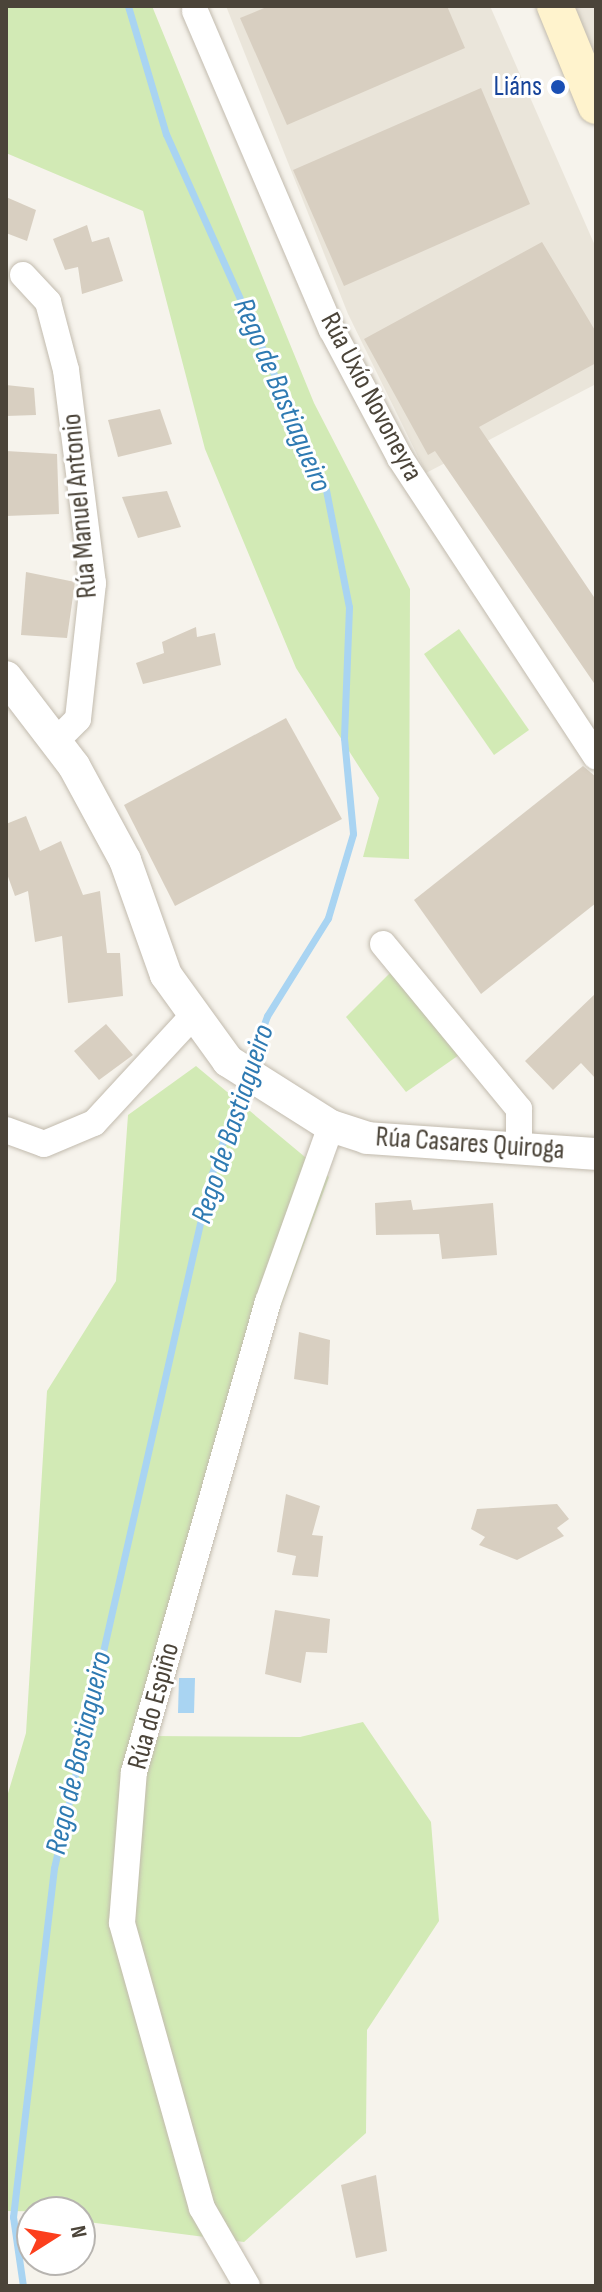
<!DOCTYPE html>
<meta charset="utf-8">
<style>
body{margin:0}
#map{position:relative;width:602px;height:2292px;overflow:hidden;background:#f6f3ec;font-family:"Sofia Sans Condensed",sans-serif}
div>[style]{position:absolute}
.residential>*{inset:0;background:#eae5da}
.green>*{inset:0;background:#d2eab5}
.water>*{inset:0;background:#a9d4f2}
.stream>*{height:7px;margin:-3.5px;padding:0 3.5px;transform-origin:3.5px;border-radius:3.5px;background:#a9d4f2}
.building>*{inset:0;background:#d8cfc1}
.roads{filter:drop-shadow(0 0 2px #c2bbae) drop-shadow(0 0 2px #c2bbae)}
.minor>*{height:26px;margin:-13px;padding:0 13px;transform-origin:13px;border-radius:13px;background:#fff}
.tertiary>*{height:32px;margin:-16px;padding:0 16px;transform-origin:16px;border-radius:16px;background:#fff}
.secondary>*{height:36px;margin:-18px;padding:0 18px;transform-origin:18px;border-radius:18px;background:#fff3cd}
.dots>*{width:22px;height:22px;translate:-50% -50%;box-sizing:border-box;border:4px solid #fff;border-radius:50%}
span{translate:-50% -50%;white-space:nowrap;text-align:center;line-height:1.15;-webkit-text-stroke:6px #fff;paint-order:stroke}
.transit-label{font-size:28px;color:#164399}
.right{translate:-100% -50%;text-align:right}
.street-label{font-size:28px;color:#4b4439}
.water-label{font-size:30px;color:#2e7ab2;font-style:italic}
.frame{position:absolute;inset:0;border:8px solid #4b4439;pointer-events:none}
.north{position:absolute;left:16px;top:2196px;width:80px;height:80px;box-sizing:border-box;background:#fff;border:2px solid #b7b4b0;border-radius:50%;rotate:79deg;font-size:22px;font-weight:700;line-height:32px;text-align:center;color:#4b4439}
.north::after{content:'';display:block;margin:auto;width:28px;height:36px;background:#fc3f1d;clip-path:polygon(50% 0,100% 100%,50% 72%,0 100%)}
</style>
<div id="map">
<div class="residential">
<div style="clip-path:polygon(226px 6px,490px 6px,596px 248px,596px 384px,426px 473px,348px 314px)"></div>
<div style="clip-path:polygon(555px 6px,596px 6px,596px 106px)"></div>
</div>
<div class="green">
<div style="clip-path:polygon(6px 6px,152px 6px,314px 403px,410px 589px,409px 859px,363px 857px,379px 798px,296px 668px,205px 449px,143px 211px,6px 153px)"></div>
<div style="clip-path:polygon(459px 629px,529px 730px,494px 755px,424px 654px)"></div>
<div style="clip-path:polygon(394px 969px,459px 1055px,406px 1092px,346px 1017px)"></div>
<div style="clip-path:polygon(196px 1066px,329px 1177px,243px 1408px,152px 1736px,300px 1737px,363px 1722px,431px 1822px,439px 1921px,367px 2030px,366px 2133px,244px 2242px,80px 2221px,80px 2212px,6px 2211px,6px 1800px,26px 1733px,47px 1391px,116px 1281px,128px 1115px)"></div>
</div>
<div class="water">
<div style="clip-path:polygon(179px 1678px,195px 1678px,194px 1713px,178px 1713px)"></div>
</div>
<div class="stream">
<div style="left:128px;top:6px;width:134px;rotate:73.5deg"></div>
<div style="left:166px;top:134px;width:390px;rotate:65.8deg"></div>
<div style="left:326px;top:490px;width:119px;rotate:78.9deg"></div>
<div style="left:349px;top:607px;width:131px;rotate:92.2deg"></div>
<div style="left:344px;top:738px;width:96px;rotate:84.6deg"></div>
<div style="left:353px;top:834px;width:88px;rotate:106.6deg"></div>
<div style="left:328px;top:918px;width:115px;rotate:121.9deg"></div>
<div style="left:267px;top:1016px;width:50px;rotate:109.9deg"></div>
<div style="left:23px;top:2286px;width:70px;rotate:-98.2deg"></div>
<div style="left:13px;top:2217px;width:351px;rotate:-83.3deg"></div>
<div style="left:54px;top:1868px;width:706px;rotate:-77.24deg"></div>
<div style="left:210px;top:1179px;width:102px;rotate:-71deg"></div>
</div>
<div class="building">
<div style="clip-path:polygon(269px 6px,447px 6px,465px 48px,287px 125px,240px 18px)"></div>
<div style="clip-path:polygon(481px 88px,530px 204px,344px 286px,293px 170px)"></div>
<div style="clip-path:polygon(6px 197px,36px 210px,27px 241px,6px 233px)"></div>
<div style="clip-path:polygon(87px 225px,92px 242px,109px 237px,123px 281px,82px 294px,78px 267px,65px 270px,53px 239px)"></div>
<div style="clip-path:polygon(542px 242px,596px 332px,596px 363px,479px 427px,596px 600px,596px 686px,435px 451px,428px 455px,364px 339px)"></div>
<div style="clip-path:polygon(6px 385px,34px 388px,36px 415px,6px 416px)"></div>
<div style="clip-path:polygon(160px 409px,172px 444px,118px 457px,108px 420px)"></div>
<div style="clip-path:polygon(6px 451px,57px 454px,59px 514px,6px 516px)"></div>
<div style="clip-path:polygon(167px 491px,181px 527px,138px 538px,122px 497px)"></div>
<div style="clip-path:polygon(26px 572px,75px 582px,67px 638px,21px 635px)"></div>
<div style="clip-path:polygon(196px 627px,197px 637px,215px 633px,221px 665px,143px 684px,136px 663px,164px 653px,162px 642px)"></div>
<div style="clip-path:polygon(286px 718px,342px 819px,175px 906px,124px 805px)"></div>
<div style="clip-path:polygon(583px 766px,596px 777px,596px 903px,481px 994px,414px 900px)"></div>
<div style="clip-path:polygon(26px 816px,40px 851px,61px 841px,83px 895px,100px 891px,107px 953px,120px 953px,123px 996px,68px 1003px,62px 936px,35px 942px,28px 891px,15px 896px,6px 871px,6px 824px)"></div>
<div style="clip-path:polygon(596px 993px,596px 1079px,581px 1063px,553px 1090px,525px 1061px)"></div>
<div style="clip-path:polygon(106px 1024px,133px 1055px,99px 1080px,74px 1051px)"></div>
<div style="clip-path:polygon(411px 1200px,413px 1210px,493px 1203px,497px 1255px,442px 1259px,439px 1234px,376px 1235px,375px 1203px)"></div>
<div style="clip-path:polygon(299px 1332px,330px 1340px,328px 1385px,294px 1379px)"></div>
<div style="clip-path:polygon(286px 1494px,320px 1506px,312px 1535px,323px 1536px,318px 1577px,292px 1575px,296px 1556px,277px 1552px)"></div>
<div style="clip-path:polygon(557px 1504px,569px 1519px,557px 1528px,564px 1536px,517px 1560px,479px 1545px,485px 1537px,471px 1529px,477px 1509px)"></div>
<div style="clip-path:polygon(275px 1610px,330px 1619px,327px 1653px,306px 1652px,301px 1683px,265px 1674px)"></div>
<div style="clip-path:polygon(376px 2175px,387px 2251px,356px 2258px,341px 2185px)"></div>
</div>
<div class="roads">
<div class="minor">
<div style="left:195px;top:11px;width:347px;rotate:66.8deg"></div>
<div style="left:332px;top:330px;width:145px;rotate:62deg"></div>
<div style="left:400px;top:458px;width:357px;rotate:56.7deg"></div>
<div style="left:23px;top:275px;width:37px;rotate:47deg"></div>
<div style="left:48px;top:302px;width:70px;rotate:75.2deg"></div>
<div style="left:66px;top:370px;width:215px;rotate:82.8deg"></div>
<div style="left:93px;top:583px;width:137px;rotate:96.3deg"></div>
<div style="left:78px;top:719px;width:30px;rotate:135deg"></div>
<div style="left:383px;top:944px;width:214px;rotate:50.5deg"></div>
<div style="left:519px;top:1109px;width:34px;rotate:90deg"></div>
<div style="left:6px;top:1130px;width:40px;rotate:20.2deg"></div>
<div style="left:44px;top:1144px;width:54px;rotate:-22.8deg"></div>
<div style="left:94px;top:1123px;width:143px;rotate:-47.3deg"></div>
<div style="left:247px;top:2286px;width:90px;rotate:-120deg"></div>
<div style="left:202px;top:2208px;width:296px;rotate:-105.7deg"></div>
<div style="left:122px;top:1923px;width:151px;rotate:-85.5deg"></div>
<div style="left:134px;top:1772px;width:489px;rotate:-74.1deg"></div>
<div style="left:268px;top:1302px;width:187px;rotate:-70.3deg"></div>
</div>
<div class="tertiary">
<div style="left:6px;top:677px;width:112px;rotate:52.6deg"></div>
<div style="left:74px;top:766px;width:107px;rotate:61.5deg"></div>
<div style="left:125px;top:860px;width:122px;rotate:70.4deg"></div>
<div style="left:166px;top:975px;width:106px;rotate:54.2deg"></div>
<div style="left:228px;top:1061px;width:122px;rotate:32.3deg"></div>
<div style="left:331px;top:1126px;width:38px;rotate:18deg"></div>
<div style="left:367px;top:1138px;width:230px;rotate:4deg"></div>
</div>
<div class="secondary">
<div style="left:555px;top:6px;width:108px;rotate:67.7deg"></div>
</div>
</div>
<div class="dots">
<div style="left:558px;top:87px;background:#1a4fb4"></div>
</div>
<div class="transit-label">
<span class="right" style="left:542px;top:87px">Liáns</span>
</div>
<div class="street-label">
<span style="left:371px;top:397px;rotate:62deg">Rúa Uxío Novoneyra</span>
<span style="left:80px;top:506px;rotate:-95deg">Rúa Manuel Antonio</span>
<span style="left:470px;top:1144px;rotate:4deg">Rúa Casares Quiroga</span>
<span style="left:154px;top:1706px;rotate:-75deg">Rúa do Espiño</span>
</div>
<div class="water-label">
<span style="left:282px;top:395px;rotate:67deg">Rego de Bastiagueiro</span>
<span style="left:233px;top:1124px;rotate:-72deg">Rego de Bastiagueiro</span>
<span style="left:79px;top:1753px;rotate:-77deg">Rego de Bastiagueiro</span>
</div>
<div class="frame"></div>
<div class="north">N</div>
</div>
